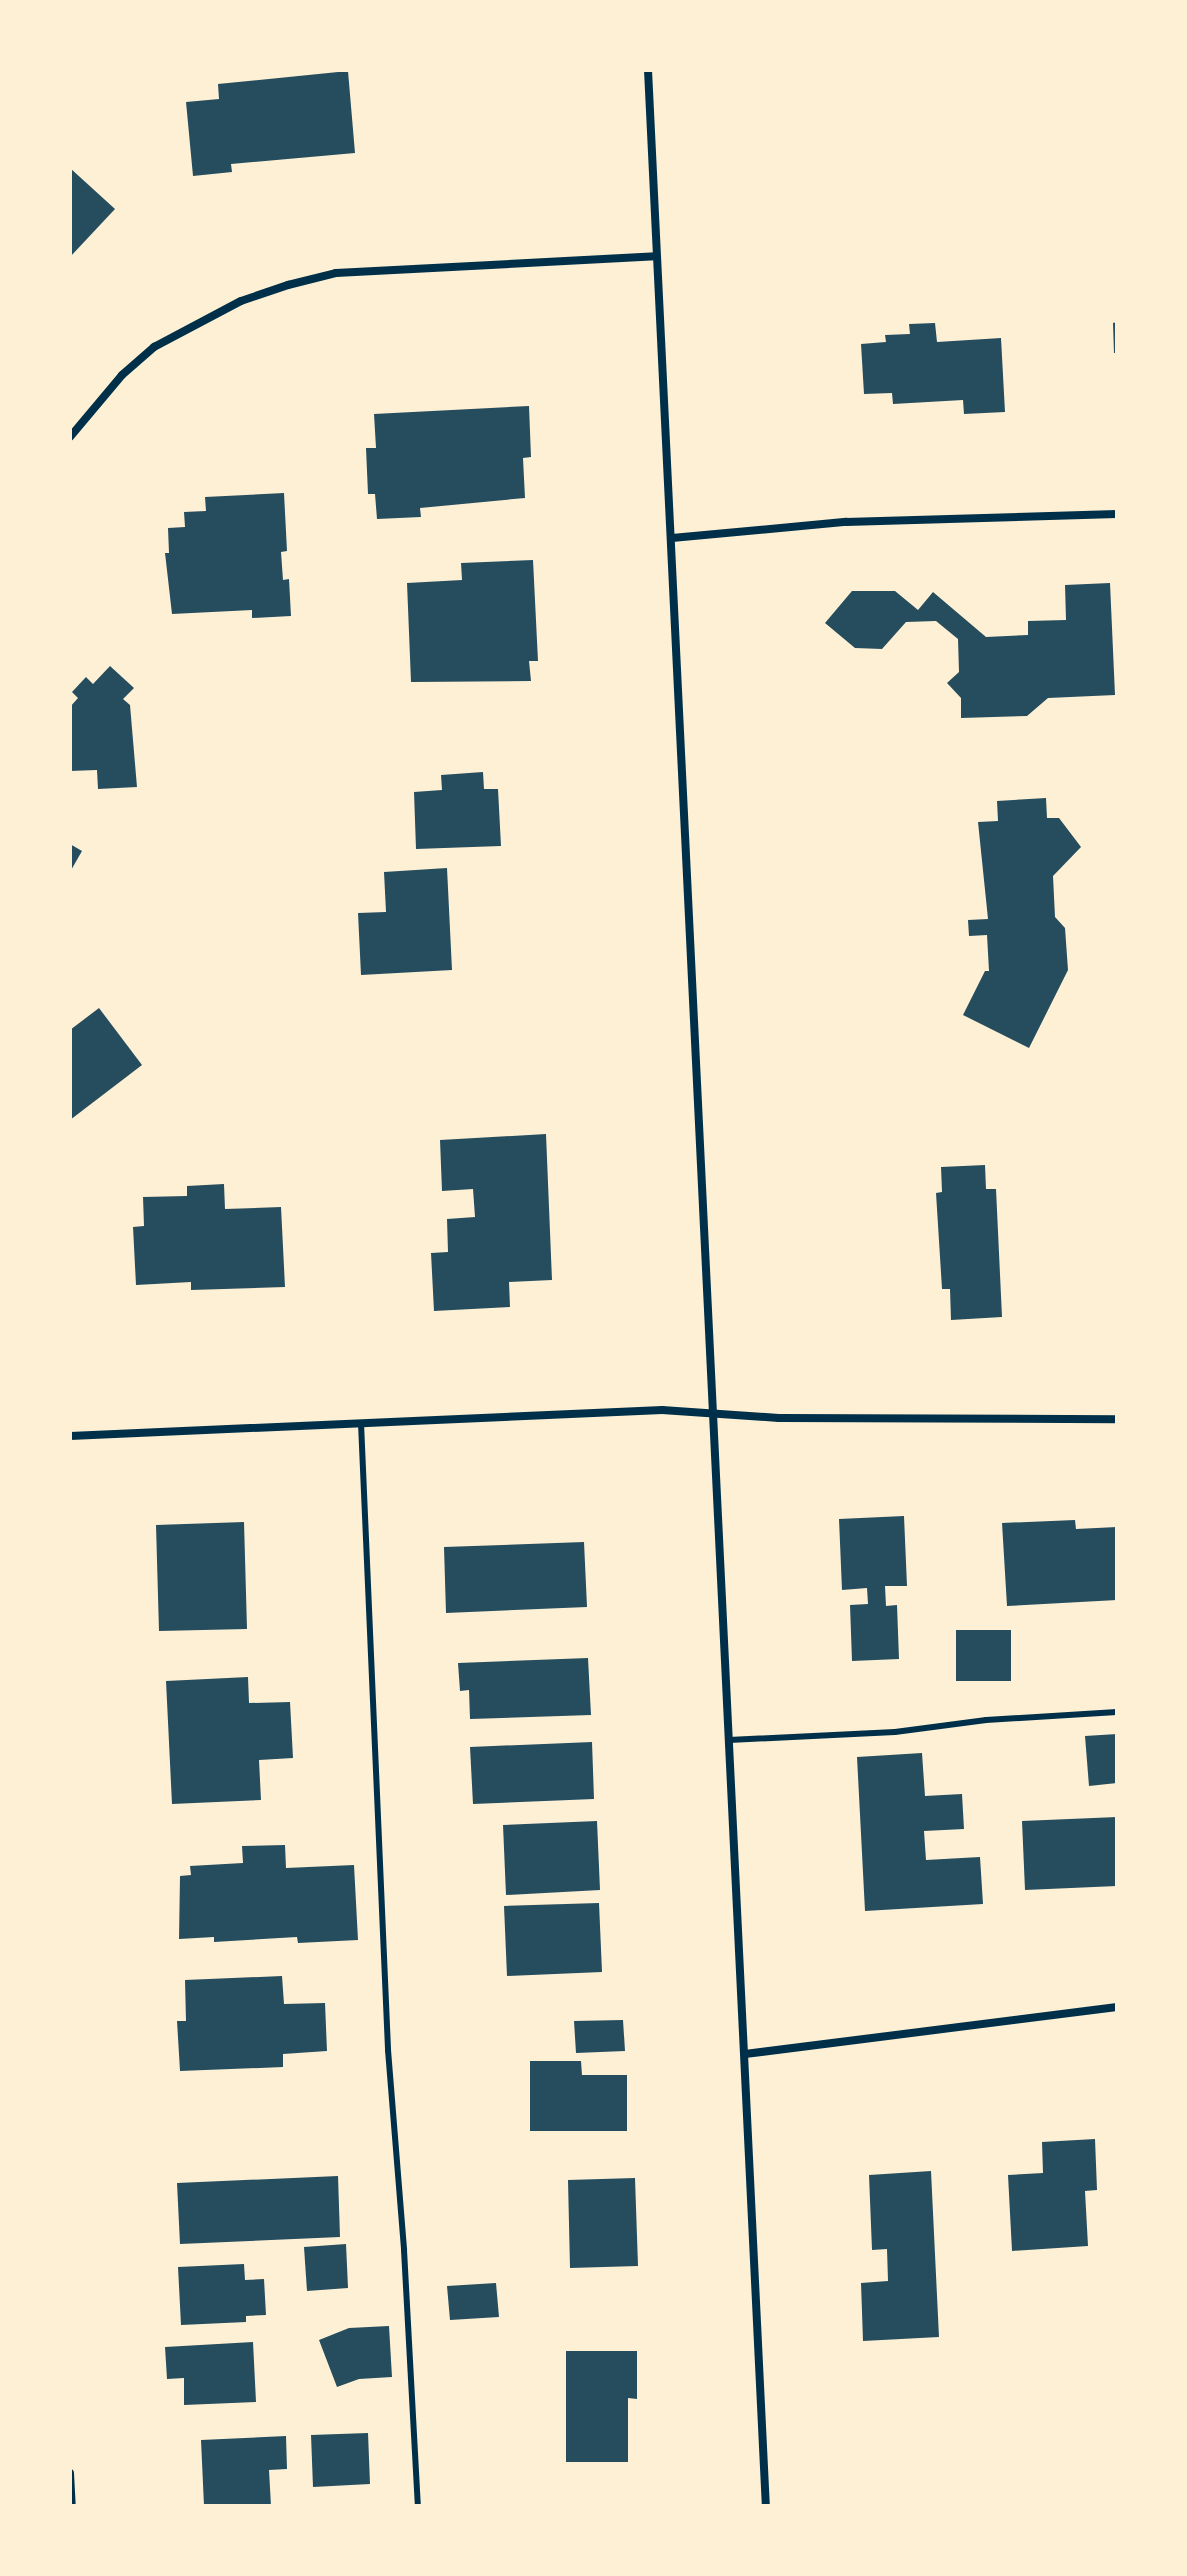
<!DOCTYPE html>
<style>
body{margin:0}
#map{position:relative;width:1187px;height:2576px;overflow:hidden;background:#fdf0d5;font-family:"Open Sans",sans-serif}
div>[style]{position:absolute}
.building>*{inset:0;background:#264d5e}
.service>*{height:6px;margin:-3px;padding:0 3px;transform-origin:3px;border-radius:3px;background:#003049}
.minor>*{height:8px;margin:-4px;padding:0 4px;transform-origin:4px;border-radius:4px;background:#003049}
span{translate:-50% -50%;white-space:nowrap;text-align:center;line-height:1.15;-webkit-text-stroke:8px #fdf0d5;paint-order:stroke}
.frame{position:absolute;inset:0;border:72px solid #fdf0d5;pointer-events:none}
</style>
<div id="map">
<div class="building">
<div style="clip-path:polygon(348px 71px,355px 153px,231px 164px,232px 172px,193px 176px,186px 102px,219px 99px,218px 84px)"></div>
<div style="clip-path:polygon(70px 168px,115px 209px,70px 257px)"></div>
<div style="clip-path:polygon(1117px 322px,1117px 353px,1114px 353px,1113px 323px)"></div>
<div style="clip-path:polygon(935px 323px,937px 342px,1001px 338px,1005px 412px,964px 414px,963px 400px,893px 404px,892px 393px,864px 394px,861px 344px,886px 342px,885px 335px,910px 334px,909px 324px)"></div>
<div style="clip-path:polygon(529px 406px,531px 457px,523px 458px,525px 498px,420px 508px,421px 517px,377px 519px,375px 494px,368px 494px,366px 448px,376px 448px,374px 414px)"></div>
<div style="clip-path:polygon(284px 493px,287px 551px,281px 552px,283px 580px,289px 579px,291px 616px,252px 618px,252px 610px,172px 614px,165px 553px,169px 553px,168px 528px,185px 527px,184px 512px,206px 511px,205px 497px)"></div>
<div style="clip-path:polygon(533px 560px,538px 661px,529px 661px,531px 681px,411px 682px,407px 583px,462px 580px,461px 563px)"></div>
<div style="clip-path:polygon(1110px 583px,1115px 695px,1048px 698px,1027px 716px,961px 718px,961px 698px,947px 683px,959px 672px,958px 639px,936px 621px,906px 622px,882px 649px,855px 648px,825px 623px,852px 591px,895px 591px,918px 610px,933px 592px,986px 637px,1028px 635px,1028px 621px,1066px 620px,1065px 585px)"></div>
<div style="clip-path:polygon(110px 666px,134px 688px,123px 699px,130px 705px,137px 787px,98px 789px,97px 770px,70px 771px,70px 707px,78px 698px,72px 692px,86px 677px,93px 684px)"></div>
<div style="clip-path:polygon(483px 772px,484px 789px,498px 789px,501px 846px,416px 849px,414px 792px,442px 790px,441px 775px)"></div>
<div style="clip-path:polygon(1046px 798px,1047px 818px,1059px 818px,1081px 847px,1053px 876px,1055px 917px,1065px 928px,1068px 970px,1029px 1048px,963px 1015px,985px 971px,989px 971px,987px 935px,969px 936px,968px 920px,988px 919px,978px 822px,998px 821px,997px 801px)"></div>
<div style="clip-path:polygon(70px 844px,82px 851px,70px 872px)"></div>
<div style="clip-path:polygon(447px 868px,452px 970px,361px 975px,358px 913px,386px 912px,384px 872px)"></div>
<div style="clip-path:polygon(99px 1008px,142px 1065px,70px 1120px,70px 1030px)"></div>
<div style="clip-path:polygon(546px 1134px,552px 1280px,509px 1282px,510px 1307px,434px 1311px,431px 1253px,448px 1252px,447px 1219px,475px 1217px,473px 1189px,442px 1191px,440px 1140px)"></div>
<div style="clip-path:polygon(985px 1165px,986px 1189px,996px 1189px,1002px 1317px,951px 1320px,950px 1289px,942px 1289px,936px 1193px,942px 1192px,941px 1167px)"></div>
<div style="clip-path:polygon(224px 1184px,225px 1209px,281px 1207px,285px 1287px,191px 1290px,191px 1282px,136px 1285px,133px 1227px,144px 1226px,143px 1197px,187px 1196px,187px 1186px)"></div>
<div style="clip-path:polygon(904px 1516px,907px 1586px,885px 1586px,886px 1606px,897px 1605px,899px 1659px,852px 1661px,850px 1605px,868px 1604px,867px 1588px,842px 1590px,839px 1519px)"></div>
<div style="clip-path:polygon(1075px 1520px,1076px 1529px,1117px 1527px,1117px 1600px,1007px 1606px,1002px 1523px)"></div>
<div style="clip-path:polygon(244px 1522px,247px 1629px,159px 1631px,156px 1525px)"></div>
<div style="clip-path:polygon(584px 1542px,587px 1607px,446px 1613px,444px 1547px)"></div>
<div style="clip-path:polygon(956px 1630px,1011px 1630px,1011px 1681px,956px 1681px)"></div>
<div style="clip-path:polygon(588px 1658px,591px 1715px,470px 1719px,469px 1690px,460px 1691px,458px 1663px)"></div>
<div style="clip-path:polygon(248px 1677px,249px 1703px,290px 1702px,293px 1758px,259px 1760px,261px 1800px,172px 1804px,166px 1681px)"></div>
<div style="clip-path:polygon(1117px 1734px,1117px 1783px,1089px 1786px,1085px 1736px)"></div>
<div style="clip-path:polygon(592px 1742px,594px 1799px,473px 1804px,470px 1747px)"></div>
<div style="clip-path:polygon(922px 1753px,925px 1796px,962px 1794px,964px 1829px,924px 1831px,926px 1860px,980px 1857px,983px 1904px,865px 1911px,857px 1757px)"></div>
<div style="clip-path:polygon(1117px 1817px,1117px 1886px,1025px 1890px,1022px 1821px)"></div>
<div style="clip-path:polygon(597px 1821px,600px 1890px,506px 1895px,503px 1825px)"></div>
<div style="clip-path:polygon(285px 1845px,286px 1868px,354px 1865px,358px 1940px,298px 1943px,297px 1937px,214px 1942px,214px 1937px,179px 1939px,180px 1876px,191px 1875px,190px 1866px,243px 1863px,242px 1846px)"></div>
<div style="clip-path:polygon(599px 1903px,602px 1972px,507px 1976px,504px 1906px)"></div>
<div style="clip-path:polygon(282px 1976px,284px 2004px,325px 2003px,327px 2051px,283px 2054px,283px 2067px,180px 2071px,177px 2021px,186px 2021px,185px 1980px)"></div>
<div style="clip-path:polygon(623px 2020px,625px 2051px,576px 2053px,574px 2021px)"></div>
<div style="clip-path:polygon(530px 2061px,581px 2061px,582px 2075px,627px 2075px,627px 2131px,530px 2131px)"></div>
<div style="clip-path:polygon(1095px 2139px,1097px 2190px,1085px 2191px,1088px 2246px,1012px 2251px,1008px 2175px,1043px 2173px,1042px 2142px)"></div>
<div style="clip-path:polygon(931px 2171px,939px 2337px,863px 2341px,861px 2283px,888px 2281px,887px 2249px,872px 2250px,869px 2175px)"></div>
<div style="clip-path:polygon(338px 2176px,340px 2237px,180px 2244px,177px 2183px)"></div>
<div style="clip-path:polygon(635px 2178px,638px 2266px,570px 2268px,568px 2180px)"></div>
<div style="clip-path:polygon(346px 2244px,348px 2288px,307px 2291px,304px 2247px)"></div>
<div style="clip-path:polygon(244px 2264px,245px 2280px,264px 2279px,266px 2315px,246px 2316px,246px 2322px,181px 2325px,178px 2267px)"></div>
<div style="clip-path:polygon(496px 2283px,499px 2317px,450px 2320px,447px 2286px)"></div>
<div style="clip-path:polygon(389px 2326px,392px 2377px,359px 2379px,337px 2387px,319px 2340px,349px 2328px)"></div>
<div style="clip-path:polygon(253px 2342px,256px 2402px,184px 2405px,184px 2378px,167px 2379px,165px 2347px)"></div>
<div style="clip-path:polygon(566px 2351px,637px 2351px,637px 2399px,628px 2398px,628px 2462px,566px 2462px)"></div>
<div style="clip-path:polygon(368px 2433px,370px 2484px,313px 2487px,311px 2435px)"></div>
<div style="clip-path:polygon(286px 2436px,287px 2469px,269px 2470px,271px 2506px,204px 2506px,201px 2440px)"></div>
</div>
<div class="service">
<div style="left:361px;top:1423px;width:628px;rotate:87.53deg"></div>
<div style="left:388px;top:2050px;width:201px;rotate:85.4deg"></div>
<div style="left:404px;top:2250px;width:256px;rotate:86.9deg"></div>
<div style="left:729px;top:1740px;width:166px;rotate:-2.8deg"></div>
<div style="left:895px;top:1732px;width:92px;rotate:-7.5deg"></div>
<div style="left:986px;top:1720px;width:131px;rotate:-3.5deg"></div>
</div>
<div class="minor">
<div style="left:648px;top:70px;width:2439px;rotate:87.23deg"></div>
<div style="left:70px;top:437px;width:81px;rotate:-50deg"></div>
<div style="left:122px;top:375px;width:43px;rotate:-41.2deg"></div>
<div style="left:154px;top:347px;width:98px;rotate:-27.9deg"></div>
<div style="left:241px;top:301px;width:50px;rotate:-18.8deg"></div>
<div style="left:288px;top:285px;width:49px;rotate:-14deg"></div>
<div style="left:336px;top:273px;width:320px;rotate:-3deg"></div>
<div style="left:672px;top:538px;width:175px;rotate:-5.3deg"></div>
<div style="left:846px;top:522px;width:271px;rotate:-1.7deg"></div>
<div style="left:70px;top:1436px;width:593px;rotate:-2.51deg"></div>
<div style="left:662px;top:1410px;width:117px;rotate:3.9deg"></div>
<div style="left:779px;top:1418px;width:338px;rotate:0.2deg"></div>
<div style="left:745px;top:2054px;width:375px;rotate:-7.2deg"></div>
<div style="left:70px;top:2473px;width:33px;rotate:87deg"></div>
</div>
<div class="frame"></div>
</div>
